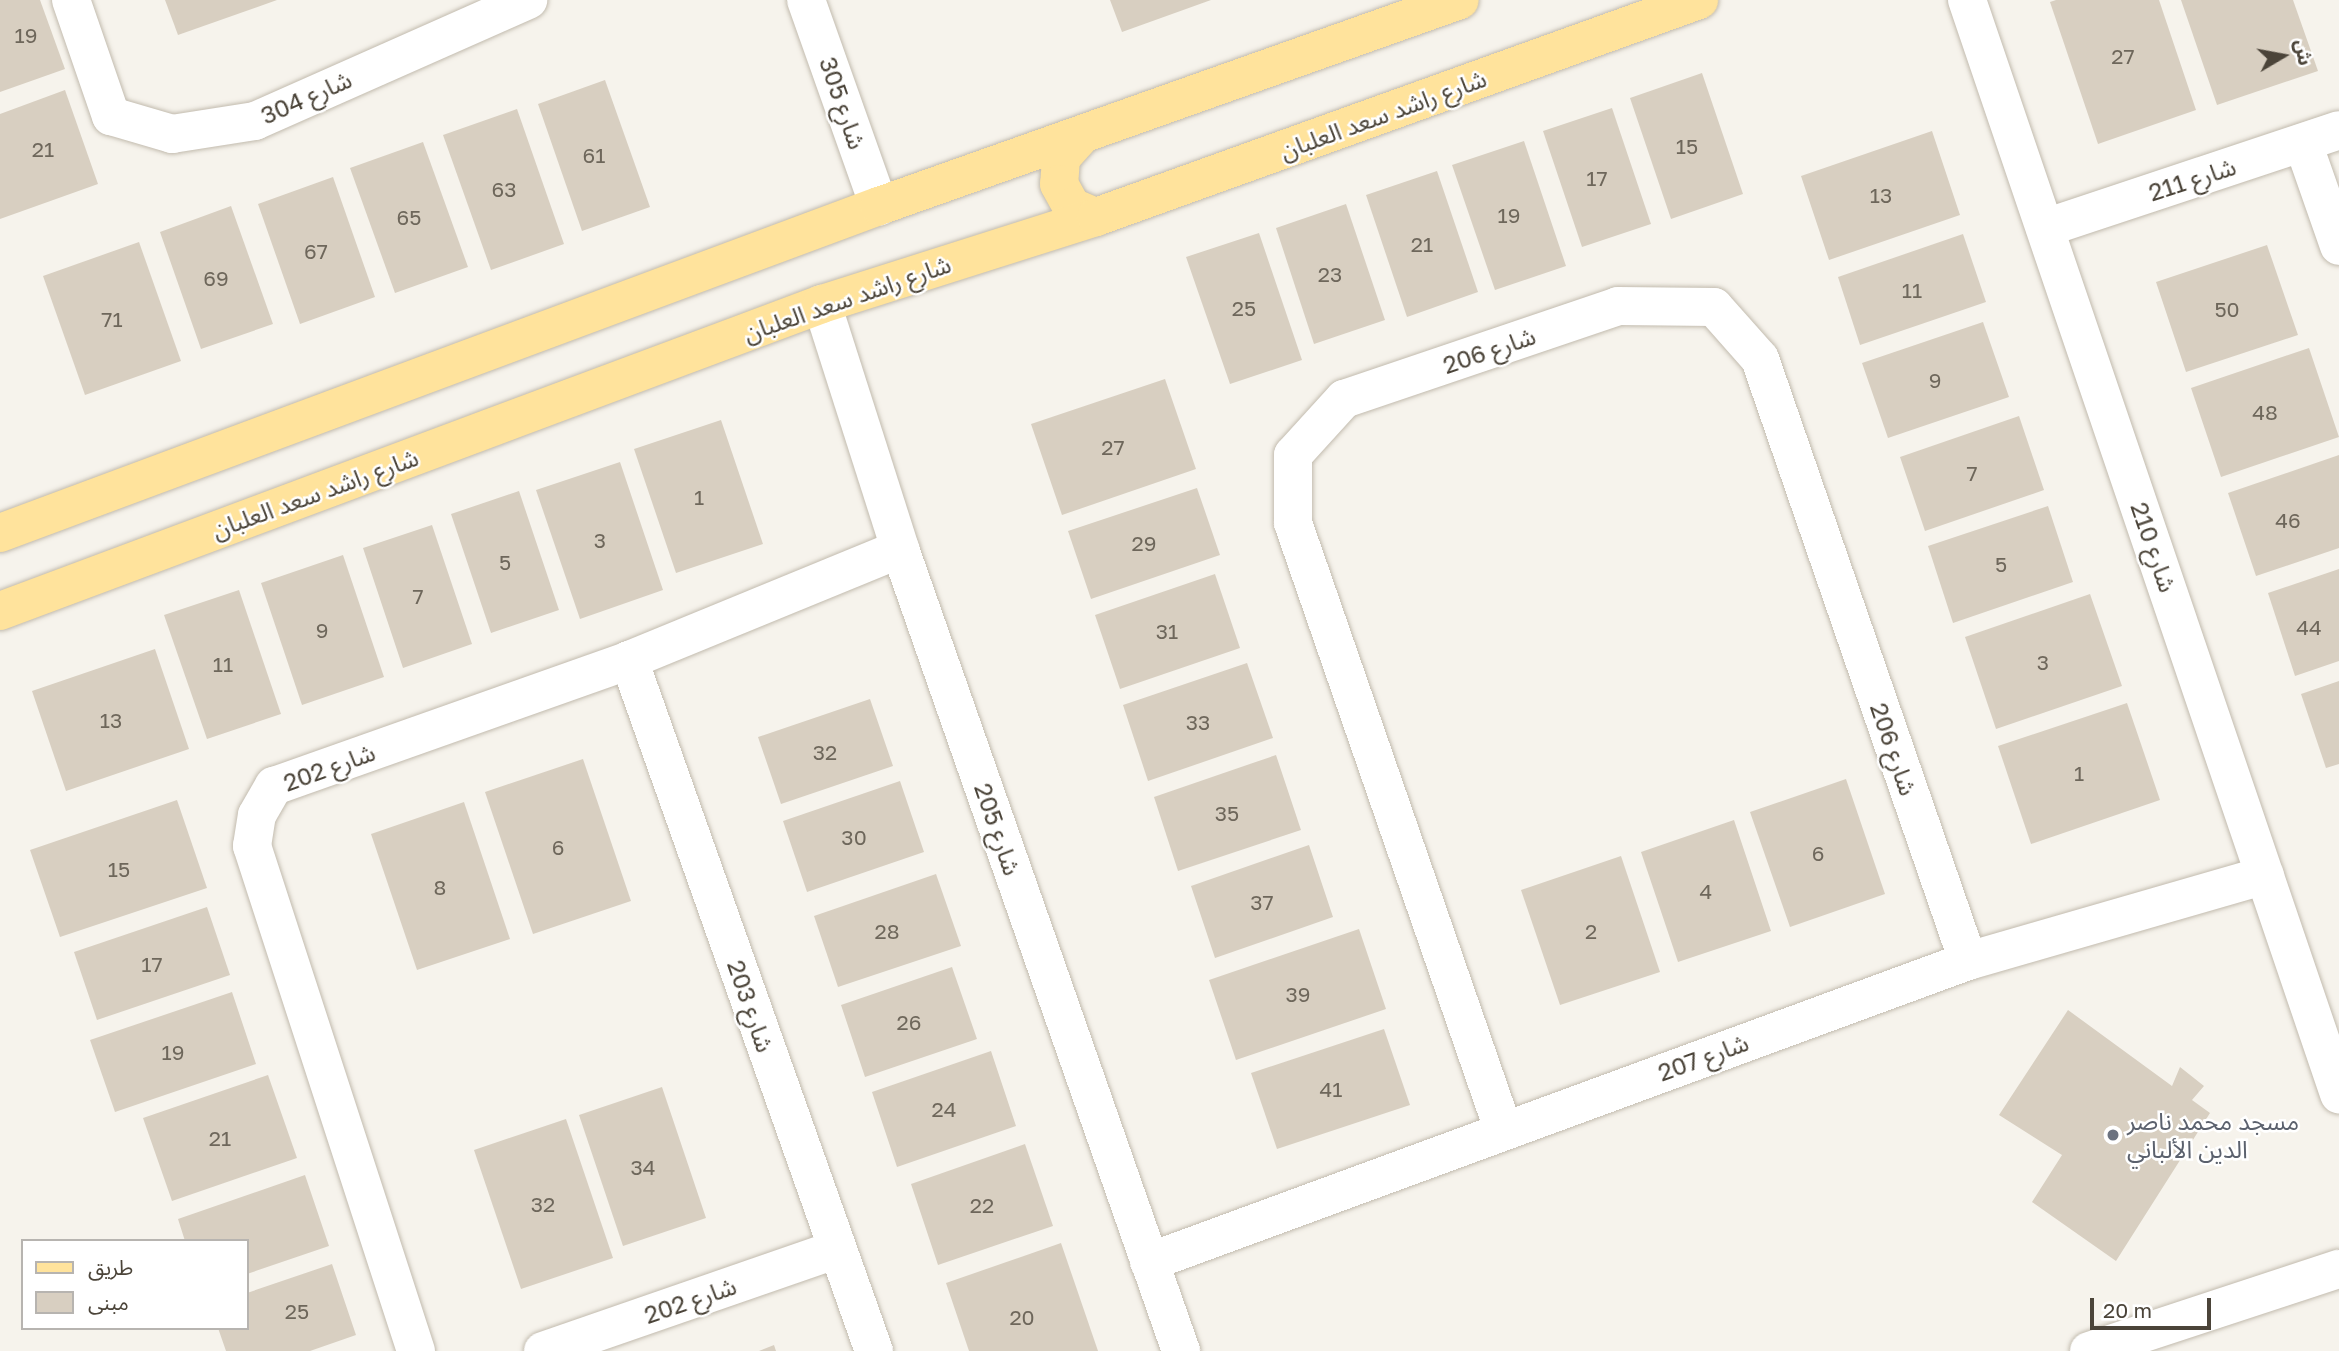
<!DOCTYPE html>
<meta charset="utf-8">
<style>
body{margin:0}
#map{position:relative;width:2339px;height:1351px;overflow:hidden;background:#f6f3ec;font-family:"Golos Text","Noto Sans Arabic",sans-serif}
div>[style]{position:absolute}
.building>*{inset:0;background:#d8cfc1}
.roads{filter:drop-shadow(0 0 2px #c2bbae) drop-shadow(0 0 2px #c2bbae)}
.minor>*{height:38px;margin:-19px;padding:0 19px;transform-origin:19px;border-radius:19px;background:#fff}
.major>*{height:38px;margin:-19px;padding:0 19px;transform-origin:19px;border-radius:19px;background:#ffe39c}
.dots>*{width:19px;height:19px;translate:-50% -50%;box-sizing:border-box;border:4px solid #fff;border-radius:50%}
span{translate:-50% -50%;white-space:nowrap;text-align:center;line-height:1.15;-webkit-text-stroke:5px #fff;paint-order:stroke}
.number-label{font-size:21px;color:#6e675b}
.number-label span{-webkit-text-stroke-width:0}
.street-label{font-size:24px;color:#4b4439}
.worship-label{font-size:24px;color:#5b616d}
.left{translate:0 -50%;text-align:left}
.legend{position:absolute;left:21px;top:1239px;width:228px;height:91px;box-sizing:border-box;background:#fff;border:2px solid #b7b4b0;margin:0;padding:9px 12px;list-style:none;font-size:21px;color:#4b4439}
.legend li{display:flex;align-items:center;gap:14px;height:35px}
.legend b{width:35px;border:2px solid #b7b4b0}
.north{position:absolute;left:2248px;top:21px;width:70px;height:70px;-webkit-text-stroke:5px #fff;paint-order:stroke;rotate:80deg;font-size:19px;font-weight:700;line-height:28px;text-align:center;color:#4b4439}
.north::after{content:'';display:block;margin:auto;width:24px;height:32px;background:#4b4439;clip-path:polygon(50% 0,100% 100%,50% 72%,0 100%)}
.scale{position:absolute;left:2090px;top:1298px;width:121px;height:32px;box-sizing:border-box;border:4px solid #4b4439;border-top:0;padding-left:9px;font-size:21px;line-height:24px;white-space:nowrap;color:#4b4439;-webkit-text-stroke:5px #fff;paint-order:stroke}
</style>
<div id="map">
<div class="building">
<div style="clip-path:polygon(0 0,40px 0,65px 69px,0 92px)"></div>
<div style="clip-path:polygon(165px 0,277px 0,178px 35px)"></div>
<div style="clip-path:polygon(1110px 0,1211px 0,1122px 32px)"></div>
<div style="clip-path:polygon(2056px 0,2159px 0,2196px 110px,2098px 144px,2050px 2px)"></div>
<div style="clip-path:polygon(2181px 0,2293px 0,2318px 71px,2217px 105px)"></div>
<div style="clip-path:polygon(1702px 73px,1743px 194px,1671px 219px,1630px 98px)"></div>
<div style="clip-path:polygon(605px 80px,650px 207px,582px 231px,538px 104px)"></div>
<div style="clip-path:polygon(65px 90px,98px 184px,0 219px,0 114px)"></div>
<div style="clip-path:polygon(1612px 108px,1651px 224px,1582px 247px,1543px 131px)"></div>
<div style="clip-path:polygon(517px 109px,564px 244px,491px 270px,443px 135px)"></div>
<div style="clip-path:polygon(1932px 131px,1960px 215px,1829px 260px,1801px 176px)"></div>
<div style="clip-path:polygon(1524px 141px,1566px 266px,1495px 290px,1452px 165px)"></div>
<div style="clip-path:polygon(423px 142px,468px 267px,395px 293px,350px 168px)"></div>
<div style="clip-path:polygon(1437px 171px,1478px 292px,1407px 317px,1366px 195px)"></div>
<div style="clip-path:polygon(333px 177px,375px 297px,300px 324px,258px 204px)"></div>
<div style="clip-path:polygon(1346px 204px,1385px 320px,1314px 344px,1276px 228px)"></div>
<div style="clip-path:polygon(231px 206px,273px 324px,201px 349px,160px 232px)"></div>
<div style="clip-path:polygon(1259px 233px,1302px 360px,1230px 384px,1186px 257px)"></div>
<div style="clip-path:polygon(1963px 234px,1986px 302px,1860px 345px,1838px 277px)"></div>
<div style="clip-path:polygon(139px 242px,181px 361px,85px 395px,43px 276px)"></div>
<div style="clip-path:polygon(2267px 245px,2298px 335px,2186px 372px,2156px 282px)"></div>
<div style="clip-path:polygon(1983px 322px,2009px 397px,1888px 438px,1862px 363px)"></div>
<div style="clip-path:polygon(2309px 348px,2339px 437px,2221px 477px,2191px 388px)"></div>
<div style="clip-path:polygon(1165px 379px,1196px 469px,1062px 515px,1031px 424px)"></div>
<div style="clip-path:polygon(2019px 416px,2044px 490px,1925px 531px,1900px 457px)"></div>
<div style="clip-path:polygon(721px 420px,763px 544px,676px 573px,634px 449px)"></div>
<div style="clip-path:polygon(2339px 455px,2339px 548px,2256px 576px,2228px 493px)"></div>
<div style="clip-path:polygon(620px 462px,663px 590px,580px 619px,536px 490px)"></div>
<div style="clip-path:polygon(1197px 488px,1220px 555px,1091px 599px,1068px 531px)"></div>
<div style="clip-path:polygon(519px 491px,559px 610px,491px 633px,451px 514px)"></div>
<div style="clip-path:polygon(2048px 506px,2073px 582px,1953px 623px,1928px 546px)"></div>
<div style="clip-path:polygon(432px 525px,472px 644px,403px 668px,363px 548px)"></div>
<div style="clip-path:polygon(343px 555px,384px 677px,302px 705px,261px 583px)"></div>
<div style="clip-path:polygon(2339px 569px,2339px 661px,2295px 676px,2268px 593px)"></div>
<div style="clip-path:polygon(1215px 574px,1240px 648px,1120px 689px,1095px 615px)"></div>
<div style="clip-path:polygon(239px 590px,281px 714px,207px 739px,164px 615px)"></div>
<div style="clip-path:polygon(2090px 594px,2122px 686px,1996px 729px,1965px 637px)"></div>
<div style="clip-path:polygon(155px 649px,189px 749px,66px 791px,32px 691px)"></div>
<div style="clip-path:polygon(1247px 663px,1273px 738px,1148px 781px,1123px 705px)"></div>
<div style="clip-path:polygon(2339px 681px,2339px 764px,2326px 768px,2301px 694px)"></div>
<div style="clip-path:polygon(870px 699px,893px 766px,781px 804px,758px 737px)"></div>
<div style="clip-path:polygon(2127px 703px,2160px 800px,2031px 844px,1998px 746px)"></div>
<div style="clip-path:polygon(1276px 755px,1301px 830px,1178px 871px,1154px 797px)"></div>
<div style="clip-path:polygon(583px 759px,631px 901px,533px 934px,485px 792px)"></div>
<div style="clip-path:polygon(1846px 779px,1885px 894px,1790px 927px,1750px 812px)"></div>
<div style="clip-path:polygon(900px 781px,924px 852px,807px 892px,783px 821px)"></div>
<div style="clip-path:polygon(177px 800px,207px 888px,60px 937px,30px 850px)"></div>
<div style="clip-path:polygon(464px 802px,510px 939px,417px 970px,371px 834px)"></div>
<div style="clip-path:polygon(1734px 820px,1771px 931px,1678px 962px,1641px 852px)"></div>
<div style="clip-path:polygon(1309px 845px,1333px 917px,1215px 958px,1191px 886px)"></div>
<div style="clip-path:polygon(1621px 856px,1660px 972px,1560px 1005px,1521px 890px)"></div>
<div style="clip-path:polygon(936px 874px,961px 946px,838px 987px,814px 916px)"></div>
<div style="clip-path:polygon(207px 907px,230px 975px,97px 1020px,74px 952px)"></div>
<div style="clip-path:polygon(1359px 929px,1386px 1009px,1236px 1060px,1209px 980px)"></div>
<div style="clip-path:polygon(952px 967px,977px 1039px,865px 1077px,841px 1005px)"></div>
<div style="clip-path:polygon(232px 992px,256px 1064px,115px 1112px,90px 1040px)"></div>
<div style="clip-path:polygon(2068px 1010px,2172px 1086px,2180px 1067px,2204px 1086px,2192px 1100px,2210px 1113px,2116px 1261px,2032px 1202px,2062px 1155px,1999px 1115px)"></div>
<div style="clip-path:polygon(1384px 1029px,1410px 1105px,1277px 1149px,1251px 1073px)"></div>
<div style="clip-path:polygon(991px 1051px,1016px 1126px,897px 1167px,872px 1092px)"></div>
<div style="clip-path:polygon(268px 1075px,297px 1158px,172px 1201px,143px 1118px)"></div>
<div style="clip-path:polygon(662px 1087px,706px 1218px,623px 1246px,579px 1115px)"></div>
<div style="clip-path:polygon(566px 1119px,613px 1258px,521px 1289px,474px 1150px)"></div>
<div style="clip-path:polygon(1025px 1144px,1053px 1226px,938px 1265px,911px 1184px)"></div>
<div style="clip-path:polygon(305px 1175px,329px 1246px,247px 1274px,247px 1241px,185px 1241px,178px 1219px)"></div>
<div style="clip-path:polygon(1061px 1243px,1098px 1351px,969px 1351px,946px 1283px)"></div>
<div style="clip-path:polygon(332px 1264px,356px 1335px,310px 1351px,226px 1351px,218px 1328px,247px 1328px,247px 1293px)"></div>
<div style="clip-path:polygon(774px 1345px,776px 1351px,759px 1351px)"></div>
</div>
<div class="roads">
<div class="minor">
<div style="left:71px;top:0;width:123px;rotate:71deg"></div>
<div style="left:111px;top:116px;width:64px;rotate:16.4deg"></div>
<div style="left:172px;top:134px;width:84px;rotate:-8.9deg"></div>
<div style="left:255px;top:121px;width:299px;rotate:-23.9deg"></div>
<div style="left:806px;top:0;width:219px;rotate:70.5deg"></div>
<div style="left:1967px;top:0;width:1156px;rotate:71.22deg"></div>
<div style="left:2303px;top:143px;width:109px;rotate:70.7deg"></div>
<div style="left:2045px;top:228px;width:310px;rotate:-18.4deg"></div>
<div style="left:822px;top:304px;width:257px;rotate:72.3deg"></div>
<div style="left:900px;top:549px;width:850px;rotate:70.69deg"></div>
<div style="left:629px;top:660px;width:733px;rotate:70.48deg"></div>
<div style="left:1503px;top:1129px;width:641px;rotate:-109.11deg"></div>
<div style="left:1293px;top:523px;width:68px;rotate:-90deg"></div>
<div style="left:1293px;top:455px;width:76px;rotate:-47.7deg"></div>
<div style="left:1344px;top:399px;width:289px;rotate:-18.7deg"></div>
<div style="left:1618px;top:306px;width:96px;rotate:0.6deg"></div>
<div style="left:1714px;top:307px;width:69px;rotate:48.5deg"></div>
<div style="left:1760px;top:359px;width:637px;rotate:70.94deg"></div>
<div style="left:1149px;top:1262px;width:873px;rotate:-20.18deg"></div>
<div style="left:1968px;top:961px;width:309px;rotate:-16.1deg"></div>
<div style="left:416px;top:1351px;width:531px;rotate:-107.99deg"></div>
<div style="left:252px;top:846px;width:31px;rotate:-81deg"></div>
<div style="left:257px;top:815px;width:34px;rotate:-60deg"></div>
<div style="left:274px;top:786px;width:377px;rotate:-19.5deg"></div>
<div style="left:629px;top:660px;width:293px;rotate:-22.3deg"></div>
<div style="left:543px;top:1351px;width:311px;rotate:-19.1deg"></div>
<div style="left:2089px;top:1351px;width:263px;rotate:-18.2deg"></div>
</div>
<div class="major">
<div style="left:1079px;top:138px;width:27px;rotate:132deg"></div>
<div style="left:1061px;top:158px;width:26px;rotate:94deg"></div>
<div style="left:1059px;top:184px;width:26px;rotate:61deg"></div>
<div style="left:1072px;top:207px;width:26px;rotate:23deg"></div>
<div style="left:0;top:533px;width:938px;rotate:-20.41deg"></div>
<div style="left:879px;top:206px;width:616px;rotate:-19.52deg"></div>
<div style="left:0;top:611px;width:877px;rotate:-20.48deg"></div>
<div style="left:822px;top:304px;width:287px;rotate:-17.6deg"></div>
<div style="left:1096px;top:217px;width:641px;rotate:-19.79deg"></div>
</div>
</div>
<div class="dots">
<div style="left:2113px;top:1135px;background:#6b7280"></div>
</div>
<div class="number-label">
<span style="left:26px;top:35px">19</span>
<span style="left:2123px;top:56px">27</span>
<span style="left:1687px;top:146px">15</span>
<span style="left:43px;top:149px">21</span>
<span style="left:594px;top:155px">61</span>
<span style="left:1597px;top:178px">17</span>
<span style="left:504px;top:189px">63</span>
<span style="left:1881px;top:195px">13</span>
<span style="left:1509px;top:215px">19</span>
<span style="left:409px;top:217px">65</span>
<span style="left:1422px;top:244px">21</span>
<span style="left:316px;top:251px">67</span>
<span style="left:1330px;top:274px">23</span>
<span style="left:216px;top:278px">69</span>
<span style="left:1912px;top:290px">11</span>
<span style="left:1244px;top:308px">25</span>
<span style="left:2227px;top:309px">50</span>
<span style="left:112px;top:319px">71</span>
<span style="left:1935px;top:380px">9</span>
<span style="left:2265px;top:412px">48</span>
<span style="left:1113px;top:447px">27</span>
<span style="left:1972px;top:473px">7</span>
<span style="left:699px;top:497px">1</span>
<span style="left:2288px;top:520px">46</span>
<span style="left:600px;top:540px">3</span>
<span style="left:1144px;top:543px">29</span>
<span style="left:505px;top:562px">5</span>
<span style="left:2001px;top:564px">5</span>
<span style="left:418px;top:596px">7</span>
<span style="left:2309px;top:627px">44</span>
<span style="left:322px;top:630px">9</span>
<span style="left:1167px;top:631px">31</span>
<span style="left:2043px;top:662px">3</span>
<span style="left:223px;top:664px">11</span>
<span style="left:111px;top:720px">13</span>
<span style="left:1198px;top:722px">33</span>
<span style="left:825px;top:752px">32</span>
<span style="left:2079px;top:773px">1</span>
<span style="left:1227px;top:813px">35</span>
<span style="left:854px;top:837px">30</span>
<span style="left:558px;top:847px">6</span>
<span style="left:1818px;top:853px">6</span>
<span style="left:119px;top:869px">15</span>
<span style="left:440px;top:887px">8</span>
<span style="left:1706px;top:891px">4</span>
<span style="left:1262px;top:902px">37</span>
<span style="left:887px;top:931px">28</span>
<span style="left:1591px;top:931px">2</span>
<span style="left:152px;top:964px">17</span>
<span style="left:1298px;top:994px">39</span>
<span style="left:909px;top:1022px">26</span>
<span style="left:173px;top:1052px">19</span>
<span style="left:1331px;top:1089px">41</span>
<span style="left:944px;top:1109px">24</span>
<span style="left:220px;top:1138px">21</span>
<span style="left:643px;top:1167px">34</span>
<span style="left:543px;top:1204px">32</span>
<span style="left:982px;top:1205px">22</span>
<span style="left:297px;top:1311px">25</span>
<span style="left:1022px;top:1317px">20</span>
</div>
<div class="street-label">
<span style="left:306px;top:97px;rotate:-24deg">شارع 304</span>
<span style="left:843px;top:103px;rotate:71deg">شارع 305</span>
<span style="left:1383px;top:114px;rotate:-20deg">شارع راشد سعد العلبان</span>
<span style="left:2192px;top:179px;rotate:-18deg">شارع 211</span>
<span style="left:847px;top:298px;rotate:-19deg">شارع راشد سعد العلبان</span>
<span style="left:1489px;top:350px;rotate:-19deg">شارع 206</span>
<span style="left:315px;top:493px;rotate:-20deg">شارع راشد سعد العلبان</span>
<span style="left:2154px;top:547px;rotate:71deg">شارع 210</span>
<span style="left:1894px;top:749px;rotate:71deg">شارع 206</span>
<span style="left:329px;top:767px;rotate:-20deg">شارع 202</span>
<span style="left:998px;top:829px;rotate:71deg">شارع 205</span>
<span style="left:751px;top:1006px;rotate:71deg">شارع 203</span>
<span style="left:1703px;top:1057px;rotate:-20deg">شارع 207</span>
<span style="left:690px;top:1300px;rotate:-19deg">شارع 202</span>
</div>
<div class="worship-label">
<span class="left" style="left:2127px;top:1135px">مسجد محمد ناصر<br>الدين الألباني</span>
</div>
<ul class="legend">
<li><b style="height:9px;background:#ffe39c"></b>طريق</li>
<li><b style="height:19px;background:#d8cfc1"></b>مبنى</li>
</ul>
<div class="north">ش</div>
<div class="scale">20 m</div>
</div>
